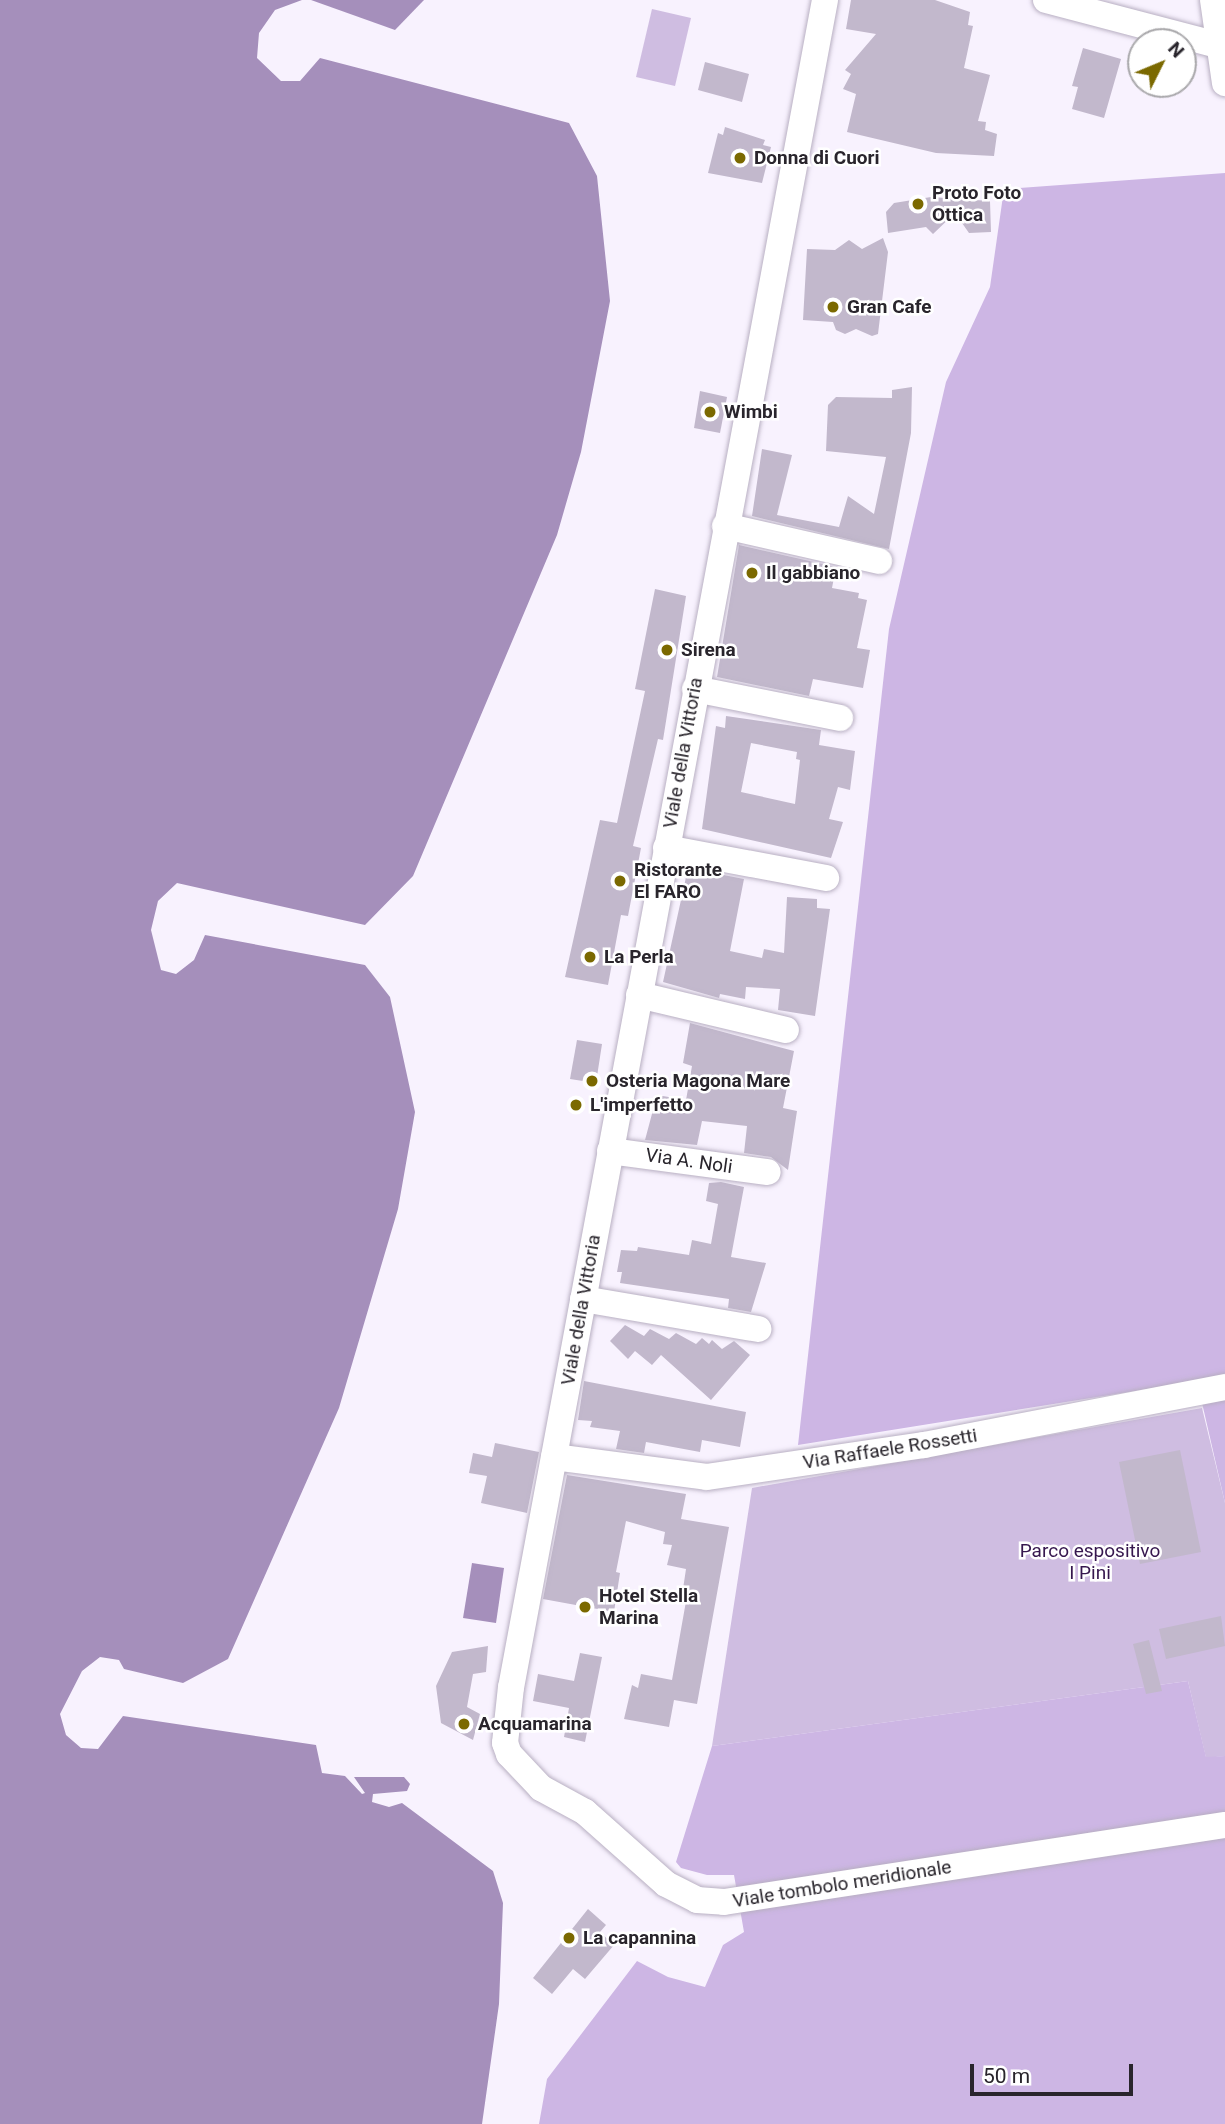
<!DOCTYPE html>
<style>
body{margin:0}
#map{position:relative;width:1225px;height:2124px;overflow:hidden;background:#f8f2fe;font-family:Roboto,sans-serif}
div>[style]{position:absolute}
.green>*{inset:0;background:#cfbde1}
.forest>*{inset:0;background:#cdb6e4}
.water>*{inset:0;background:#a58fbb}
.building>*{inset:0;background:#c2b8cc}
.roads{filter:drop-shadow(0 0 2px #b8afc2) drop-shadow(0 0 2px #b8afc2)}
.minor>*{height:26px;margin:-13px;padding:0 13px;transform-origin:13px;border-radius:13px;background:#fff}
.dots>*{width:19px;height:19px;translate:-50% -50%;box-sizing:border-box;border:4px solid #fff;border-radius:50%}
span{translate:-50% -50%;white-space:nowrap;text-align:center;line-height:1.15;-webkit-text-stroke:5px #fff;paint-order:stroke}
.poi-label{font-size:19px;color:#29252c;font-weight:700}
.left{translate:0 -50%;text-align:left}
.street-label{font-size:19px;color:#29252c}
.park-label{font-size:19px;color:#36174e}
.north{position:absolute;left:1127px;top:28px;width:70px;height:70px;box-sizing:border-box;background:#fff;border:2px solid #a9a8ab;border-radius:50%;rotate:47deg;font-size:19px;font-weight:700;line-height:28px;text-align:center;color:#29252c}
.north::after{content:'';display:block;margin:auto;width:24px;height:32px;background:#7b6900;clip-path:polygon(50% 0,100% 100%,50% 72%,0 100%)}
.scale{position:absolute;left:970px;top:2064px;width:163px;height:32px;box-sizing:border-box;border:4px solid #29252c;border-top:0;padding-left:9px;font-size:21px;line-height:24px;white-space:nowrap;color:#29252c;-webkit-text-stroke:5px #fff;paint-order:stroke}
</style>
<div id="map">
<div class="green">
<div style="clip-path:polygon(652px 9px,691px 18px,675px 86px,636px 77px)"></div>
<div style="clip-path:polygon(1202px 1408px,1225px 1503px,1225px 1756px,1206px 1758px,1188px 1681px,712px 1746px,752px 1488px)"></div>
</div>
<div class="forest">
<div style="clip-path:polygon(1225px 173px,1225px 1503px,1197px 1381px,798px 1445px,889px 629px,946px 382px,990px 287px,1004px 189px)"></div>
<div style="clip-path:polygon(1188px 1681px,1206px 1757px,1225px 1756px,1225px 2124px,539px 2124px,547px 2079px,637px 1961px,668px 1977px,705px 1987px,723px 1945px,744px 1932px,734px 1875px,707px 1875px,681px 1868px,676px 1862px,712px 1746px)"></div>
</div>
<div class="water">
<div style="clip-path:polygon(0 0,302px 0,275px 10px,259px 33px,257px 58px,281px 81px,300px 81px,320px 58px,569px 123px,597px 176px,610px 301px,581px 452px,557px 535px,413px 876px,365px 925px,177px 883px,158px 901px,151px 930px,161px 970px,176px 974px,194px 960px,205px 935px,365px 965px,390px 997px,415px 1112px,398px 1209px,339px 1408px,228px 1659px,183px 1683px,124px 1669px,119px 1660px,100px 1657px,82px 1671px,60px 1714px,66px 1735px,81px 1748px,98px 1749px,123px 1716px,316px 1745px,322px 1773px,345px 1776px,362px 1794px,365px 1793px,354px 1777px,404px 1777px,410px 1784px,407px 1791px,373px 1794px,372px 1802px,389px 1807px,402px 1803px,493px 1871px,503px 1903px,499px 2004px,482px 2124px,0 2124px)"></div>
<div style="clip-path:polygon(311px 0,424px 0,395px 30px)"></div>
<div style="clip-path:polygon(472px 1563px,504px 1568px,496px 1623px,463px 1618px)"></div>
</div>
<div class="building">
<div style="clip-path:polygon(851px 0,935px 0,970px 12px,968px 25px,973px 26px,964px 68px,990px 75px,978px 121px,986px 122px,985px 130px,997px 134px,994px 156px,936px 153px,847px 132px,856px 94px,843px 89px,851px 74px,845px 70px,876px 34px,846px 29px)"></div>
<div style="clip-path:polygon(1083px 48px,1121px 59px,1104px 118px,1072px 109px,1078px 87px,1072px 86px)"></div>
<div style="clip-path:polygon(705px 62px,749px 74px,742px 102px,698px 90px)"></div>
<div style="clip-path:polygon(725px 127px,765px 140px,763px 145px,771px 147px,762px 183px,708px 173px,718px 133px,723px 135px)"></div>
<div style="clip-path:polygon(931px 197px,990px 201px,991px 232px,969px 233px,955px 213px,933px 234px,926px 227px,888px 233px,886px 212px,894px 203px)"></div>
<div style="clip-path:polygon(883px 238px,888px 252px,878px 334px,872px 336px,856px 329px,845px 334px,836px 330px,833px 322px,803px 320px,807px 249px,835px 250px,849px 240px,862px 249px)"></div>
<div style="clip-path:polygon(912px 387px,911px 433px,889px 549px,752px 516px,762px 449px,792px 455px,777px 515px,839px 527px,848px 496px,874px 514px,886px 457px,826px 451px,828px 405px,836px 397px,892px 398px,892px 390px)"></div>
<div style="clip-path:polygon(700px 391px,727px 397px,720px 433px,694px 428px)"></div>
<div style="clip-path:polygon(739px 545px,836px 567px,832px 588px,859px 593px,858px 598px,867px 600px,857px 648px,870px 650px,863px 688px,813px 679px,809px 696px,717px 677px)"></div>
<div style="clip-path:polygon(655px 589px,686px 596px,663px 740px,658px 739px,633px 846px,641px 848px,628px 916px,621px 915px,608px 985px,565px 977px,600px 820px,617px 823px,645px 691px,635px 689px)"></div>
<div style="clip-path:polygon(evenodd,726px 716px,821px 730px,819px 745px,855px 751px,850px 790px,838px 787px,829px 819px,843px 822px,831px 858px,702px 829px,716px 726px,725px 728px,726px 716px,751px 743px,797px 752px,796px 759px,800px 760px,795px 804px,741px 792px,751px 743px)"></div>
<div style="clip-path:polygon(688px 868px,744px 879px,730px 951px,762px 958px,764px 949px,784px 953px,787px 897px,817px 899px,817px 908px,830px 909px,815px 1016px,778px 1010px,780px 989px,746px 987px,745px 999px,720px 994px,719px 998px,663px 982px)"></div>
<div style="clip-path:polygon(690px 1023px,794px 1051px,783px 1108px,797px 1111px,788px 1170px,771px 1157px,744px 1153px,747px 1126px,702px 1121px,697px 1145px,645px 1140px,657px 1095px,686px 1100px,692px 1066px,683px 1063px)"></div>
<div style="clip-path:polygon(577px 1040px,602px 1044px,596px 1083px,570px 1079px)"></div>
<div style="clip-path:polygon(721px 1182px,744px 1187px,731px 1257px,766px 1263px,751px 1312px,728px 1308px,729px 1299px,620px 1283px,622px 1272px,617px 1272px,621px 1250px,637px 1251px,638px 1247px,689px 1255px,692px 1240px,711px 1244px,718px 1204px,706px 1201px,709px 1183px)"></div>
<div style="clip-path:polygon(625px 1325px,644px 1336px,650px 1329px,669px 1339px,676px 1333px,696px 1344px,702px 1338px,709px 1344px,712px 1340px,722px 1349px,734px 1341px,750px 1355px,711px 1400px,661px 1355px,652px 1365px,635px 1351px,628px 1359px,610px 1341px)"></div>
<div style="clip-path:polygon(584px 1381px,746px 1412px,740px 1447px,702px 1440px,700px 1452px,646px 1442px,644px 1453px,616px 1449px,620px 1431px,590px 1427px,592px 1421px,578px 1420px)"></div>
<div style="clip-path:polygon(495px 1443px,539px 1452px,527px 1513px,481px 1503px,487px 1476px,469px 1473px,473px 1453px,492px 1457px)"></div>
<div style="clip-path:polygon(1180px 1450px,1201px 1552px,1140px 1564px,1119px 1462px)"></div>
<div style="clip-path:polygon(567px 1475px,686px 1494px,681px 1519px,729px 1527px,697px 1704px,674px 1700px,669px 1727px,624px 1719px,632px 1685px,638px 1688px,641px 1674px,672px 1680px,688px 1590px,683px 1589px,686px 1569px,667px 1565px,672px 1545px,663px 1544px,665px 1532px,626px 1521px,616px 1572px,620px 1573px,614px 1612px,543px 1599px)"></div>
<div style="clip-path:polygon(1221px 1616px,1225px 1646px,1166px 1659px,1159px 1629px)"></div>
<div style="clip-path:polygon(1149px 1640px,1162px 1691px,1146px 1694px,1133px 1644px)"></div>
<div style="clip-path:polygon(488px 1646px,486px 1672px,473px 1674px,467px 1707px,480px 1714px,473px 1740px,441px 1723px,436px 1686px,452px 1652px)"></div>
<div style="clip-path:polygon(580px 1653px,602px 1657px,585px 1742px,564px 1737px,569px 1708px,533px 1701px,538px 1674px,574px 1681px)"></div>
<div style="clip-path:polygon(588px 1909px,606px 1925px,600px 1932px,614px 1945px,585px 1979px,573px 1969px,552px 1994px,533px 1978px)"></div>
</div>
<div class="roads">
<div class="minor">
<div style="left:825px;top:0;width:1716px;rotate:100.54deg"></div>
<div style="left:511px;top:1687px;width:56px;rotate:96.1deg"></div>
<div style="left:505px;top:1743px;width:12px;rotate:70deg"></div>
<div style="left:509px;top:1754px;width:47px;rotate:46.7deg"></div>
<div style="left:541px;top:1788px;width:50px;rotate:28.6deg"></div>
<div style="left:585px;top:1812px;width:108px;rotate:41.6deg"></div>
<div style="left:666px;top:1884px;width:35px;rotate:27deg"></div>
<div style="left:697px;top:1900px;width:27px;rotate:4deg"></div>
<div style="left:724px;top:1902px;width:507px;rotate:-8.74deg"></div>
<div style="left:1046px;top:0;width:177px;rotate:14.7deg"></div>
<div style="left:1213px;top:0;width:84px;rotate:81.8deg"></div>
<div style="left:725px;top:526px;width:158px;rotate:12.8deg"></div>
<div style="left:695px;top:689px;width:148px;rotate:11.3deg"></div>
<div style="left:666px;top:848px;width:163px;rotate:10.6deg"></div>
<div style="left:639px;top:995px;width:151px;rotate:13.4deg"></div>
<div style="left:610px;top:1151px;width:159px;rotate:7.6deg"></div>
<div style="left:583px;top:1299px;width:178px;rotate:9.7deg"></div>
<div style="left:554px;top:1457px;width:154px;rotate:7.4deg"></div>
<div style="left:707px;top:1477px;width:219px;rotate:-8.4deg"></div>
<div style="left:924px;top:1445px;width:307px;rotate:-10.9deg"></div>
</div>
</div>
<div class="dots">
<div style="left:740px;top:158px;background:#7b6900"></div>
<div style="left:918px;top:204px;background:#7b6900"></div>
<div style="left:833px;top:307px;background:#7b6900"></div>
<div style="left:710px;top:412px;background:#7b6900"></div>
<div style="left:752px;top:573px;background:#7b6900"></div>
<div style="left:667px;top:650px;background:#7b6900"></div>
<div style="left:620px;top:881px;background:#7b6900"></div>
<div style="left:590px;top:957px;background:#7b6900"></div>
<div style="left:592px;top:1081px;background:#7b6900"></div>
<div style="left:576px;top:1105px;background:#7b6900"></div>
<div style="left:585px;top:1607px;background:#7b6900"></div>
<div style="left:464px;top:1724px;background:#7b6900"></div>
<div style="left:569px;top:1938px;background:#7b6900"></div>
</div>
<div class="poi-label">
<span class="left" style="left:754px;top:158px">Donna di Cuori</span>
<span class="left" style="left:932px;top:204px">Proto Foto<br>Ottica</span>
<span class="left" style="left:847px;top:307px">Gran Cafe</span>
<span class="left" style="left:724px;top:412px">Wimbi</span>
<span class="left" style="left:766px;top:573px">Il gabbiano</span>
<span class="left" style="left:681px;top:650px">Sirena</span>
<span class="left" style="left:634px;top:881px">Ristorante<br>El FARO</span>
<span class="left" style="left:604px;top:957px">La Perla</span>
<span class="left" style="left:606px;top:1081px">Osteria Magona Mare</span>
<span class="left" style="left:590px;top:1105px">L'imperfetto</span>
<span class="left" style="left:599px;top:1607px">Hotel Stella<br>Marina</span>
<span class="left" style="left:478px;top:1724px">Acquamarina</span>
<span class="left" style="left:583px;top:1938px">La capannina</span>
</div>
<div class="street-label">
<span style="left:683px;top:753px;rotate:-80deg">Viale della Vittoria</span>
<span style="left:689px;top:1161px;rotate:8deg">Via A. Noli</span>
<span style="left:581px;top:1310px;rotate:-80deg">Viale della Vittoria</span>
<span style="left:890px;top:1449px;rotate:-9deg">Via Raffaele Rossetti</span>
<span style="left:842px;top:1884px;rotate:-9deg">Viale tombolo meridionale</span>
</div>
<div class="park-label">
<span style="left:1090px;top:1562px">Parco espositivo<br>I Pini</span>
</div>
<div class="north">N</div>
<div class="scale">50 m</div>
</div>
